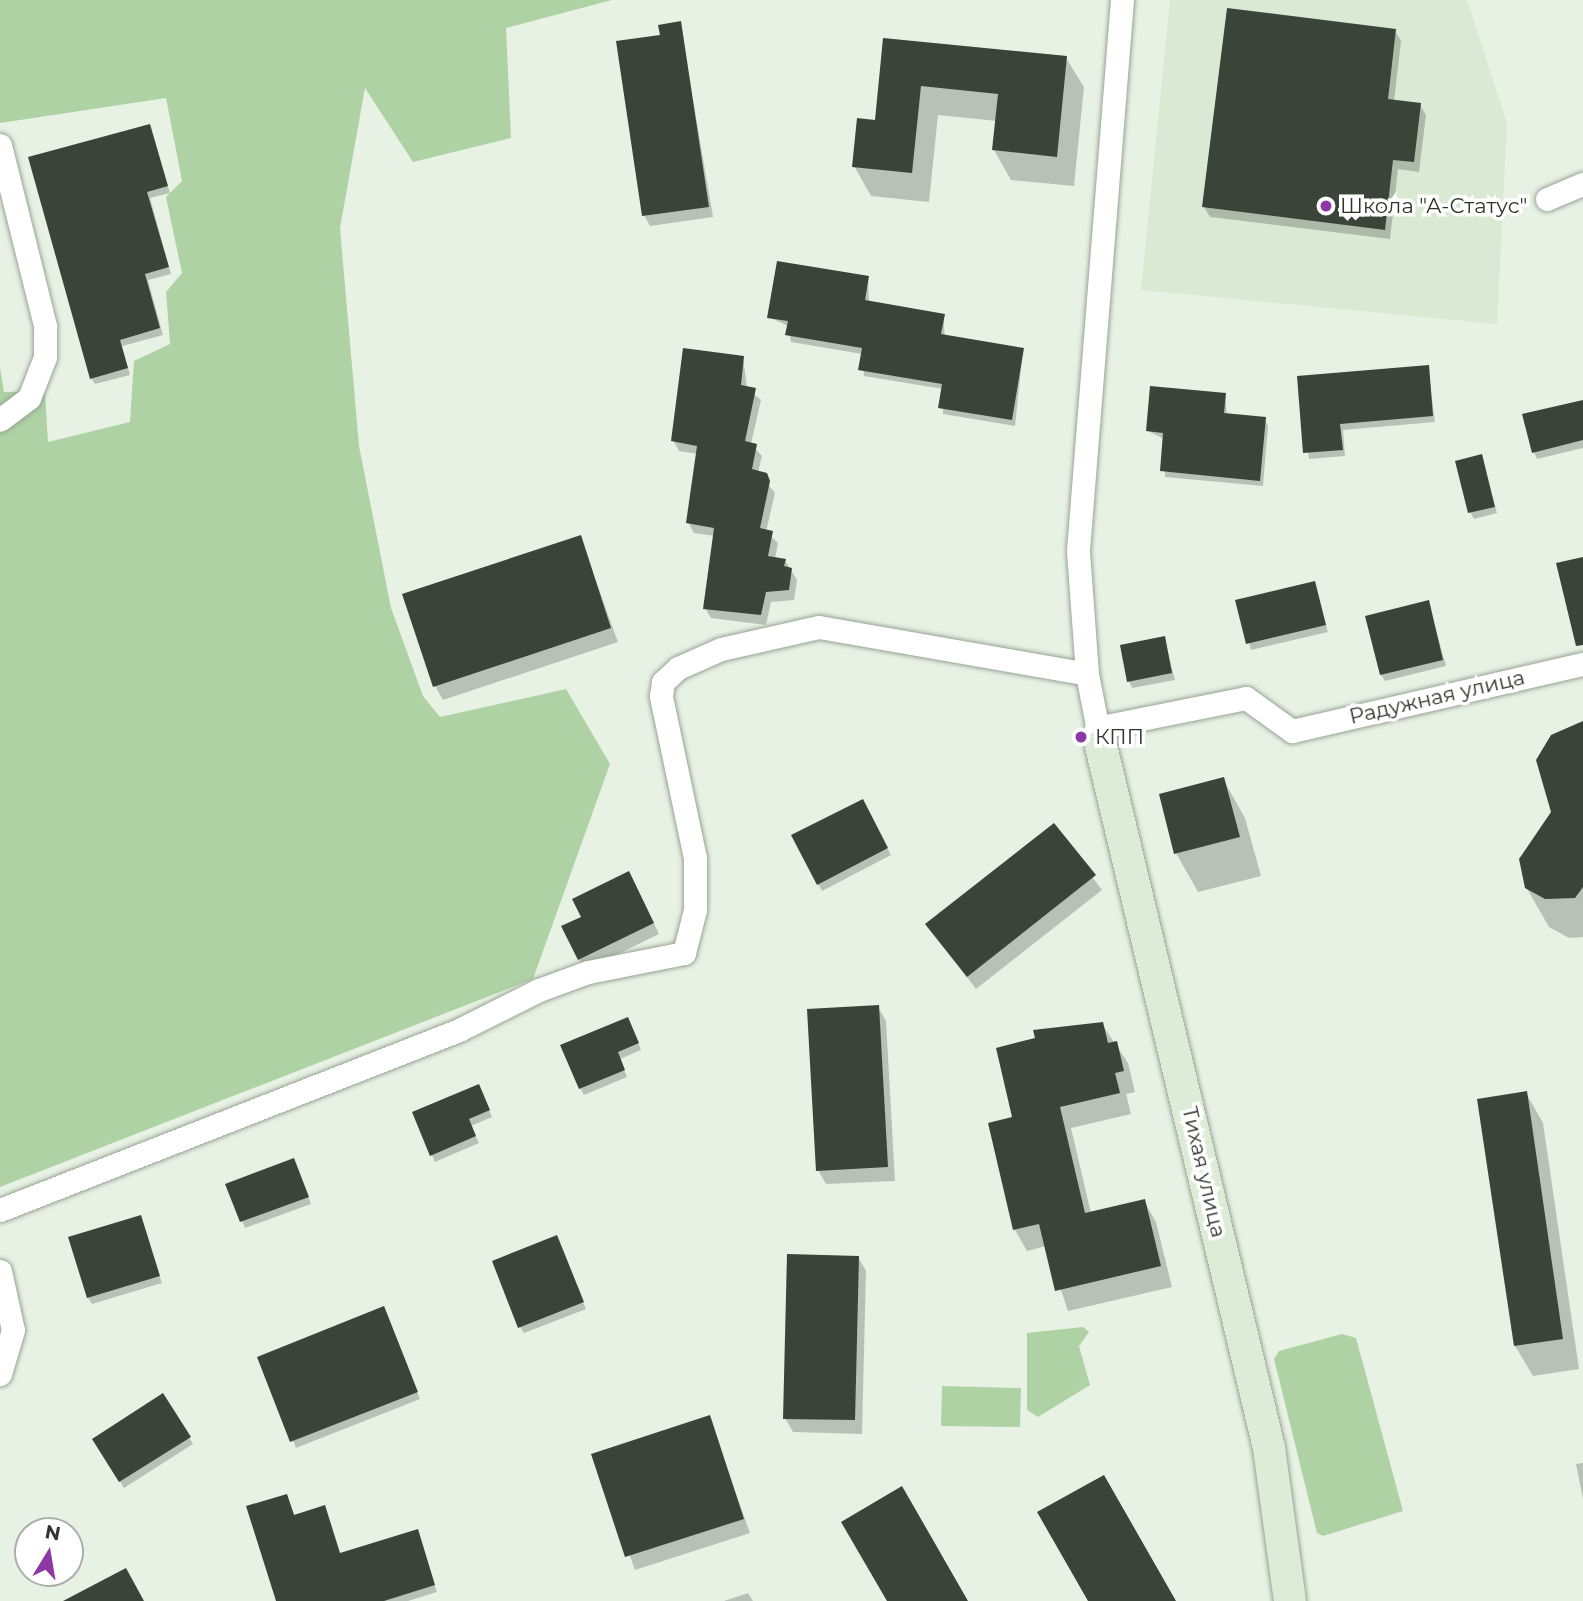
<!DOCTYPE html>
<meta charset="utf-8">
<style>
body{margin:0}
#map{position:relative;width:1583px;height:1601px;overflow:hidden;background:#e7f2e4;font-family:Montserrat,sans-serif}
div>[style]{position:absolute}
.built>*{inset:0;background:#d9e9d4}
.green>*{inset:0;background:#aed2a4}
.shadow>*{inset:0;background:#0003}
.building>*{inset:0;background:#3a4438}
.roads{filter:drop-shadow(0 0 2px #98a395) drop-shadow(0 0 2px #98a395)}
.street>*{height:23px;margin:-11.5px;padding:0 11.5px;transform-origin:11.5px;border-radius:11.5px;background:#fff}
.secondary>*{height:32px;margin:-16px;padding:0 16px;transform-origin:16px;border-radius:16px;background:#dcecd6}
.dots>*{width:19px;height:19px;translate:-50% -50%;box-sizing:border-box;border:4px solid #fff;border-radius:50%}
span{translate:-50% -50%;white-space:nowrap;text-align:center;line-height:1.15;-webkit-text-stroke:7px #fff;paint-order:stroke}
.poi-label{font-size:21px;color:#30342e}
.left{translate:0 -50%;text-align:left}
.street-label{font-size:21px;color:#30342e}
.north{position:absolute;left:14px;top:1517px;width:70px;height:70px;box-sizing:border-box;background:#fff;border:2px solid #acaeab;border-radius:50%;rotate:11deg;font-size:19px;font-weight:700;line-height:28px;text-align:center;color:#30342e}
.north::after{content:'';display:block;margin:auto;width:24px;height:32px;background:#8e38a5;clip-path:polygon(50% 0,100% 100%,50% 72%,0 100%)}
</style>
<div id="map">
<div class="built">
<div style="clip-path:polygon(1170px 0,1467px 0,1507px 123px,1497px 324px,1141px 290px)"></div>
</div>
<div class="green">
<div style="clip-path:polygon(0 0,612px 0,506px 28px,511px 138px,413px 162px,365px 88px,340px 228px,359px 446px,391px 608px,423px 696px,440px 717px,566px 689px,610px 764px,533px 979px,0 1187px,0 368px,4px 392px,45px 392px,48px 442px,130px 422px,134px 361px,170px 344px,166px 292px,182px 273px,166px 197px,182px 181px,166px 98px,0 123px)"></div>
<div style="clip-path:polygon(1083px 1327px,1089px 1332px,1079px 1346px,1090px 1385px,1038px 1417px,1027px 1410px,1027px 1333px)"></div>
<div style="clip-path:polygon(1342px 1334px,1356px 1338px,1403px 1511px,1323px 1536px,1317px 1533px,1274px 1359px,1279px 1351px)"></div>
<div style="clip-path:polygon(942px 1386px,1021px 1388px,1020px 1427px,941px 1426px)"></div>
</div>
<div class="shadow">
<div style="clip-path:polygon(680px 23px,713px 217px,650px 226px,644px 215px)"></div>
<div style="clip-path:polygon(1395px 31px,1401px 41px,1394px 101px,1420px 105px,1426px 115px,1419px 172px,1398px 169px,1390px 239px,1210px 217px,1204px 207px)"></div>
<div style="clip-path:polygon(885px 39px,1066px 58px,1084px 87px,1074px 186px,1011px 180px,994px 150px,997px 121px,938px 115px,929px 202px,871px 196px,854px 166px,877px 122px)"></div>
<div style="clip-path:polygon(149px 126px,170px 193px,150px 198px,171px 274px,148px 280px,163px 335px,122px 346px,130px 375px,95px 384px,91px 378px)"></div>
<div style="clip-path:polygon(868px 278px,869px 302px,943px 315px,945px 337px,1023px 350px,1015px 426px,943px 414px,943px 389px,864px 376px,862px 354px,791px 342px,788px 326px,769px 317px)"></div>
<div style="clip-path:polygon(743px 357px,747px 388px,761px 400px,751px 444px,762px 456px,758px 472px,775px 493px,766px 532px,778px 543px,775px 559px,785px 560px,797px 580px,794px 600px,771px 602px,766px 625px,711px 618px,705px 608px,715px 536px,694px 533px,688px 522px,698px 454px,679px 451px,673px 440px)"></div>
<div style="clip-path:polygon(1428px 367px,1435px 422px,1343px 430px,1345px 456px,1309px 459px,1299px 378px)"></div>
<div style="clip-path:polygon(1225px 395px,1227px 415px,1265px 419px,1268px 426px,1263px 486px,1165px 477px,1164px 439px,1148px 431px)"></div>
<div style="clip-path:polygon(1583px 401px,1583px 448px,1537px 459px,1534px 452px)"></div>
<div style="clip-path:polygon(1481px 456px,1497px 513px,1474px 519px,1470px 512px)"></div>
<div style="clip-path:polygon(580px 537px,618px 642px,443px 700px,435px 686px)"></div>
<div style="clip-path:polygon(1314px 583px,1328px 632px,1251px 650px,1237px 601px)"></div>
<div style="clip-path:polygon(1428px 602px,1446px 666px,1385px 681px,1381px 675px)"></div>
<div style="clip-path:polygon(1164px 638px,1175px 680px,1132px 688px,1129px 681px)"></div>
<div style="clip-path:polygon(1583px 728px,1583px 937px,1569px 938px,1549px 927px,1526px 887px)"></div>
<div style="clip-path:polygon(1223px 779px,1245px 818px,1261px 876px,1198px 892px,1176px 853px)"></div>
<div style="clip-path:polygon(862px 801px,891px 855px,822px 891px,793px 836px)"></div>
<div style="clip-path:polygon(1054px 825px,1102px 890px,976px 989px,927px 924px)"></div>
<div style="clip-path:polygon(634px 883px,659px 934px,585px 970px,579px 959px,583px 917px)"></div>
<div style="clip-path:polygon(878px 1007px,886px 1021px,895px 1181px,826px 1184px,818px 1170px)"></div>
<div style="clip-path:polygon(1102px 1024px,1128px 1063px,1135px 1092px,1126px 1094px,1131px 1114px,1071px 1128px,1091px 1213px,1144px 1201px,1156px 1222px,1172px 1287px,1068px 1311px,1046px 1246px,1027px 1251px,1015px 1230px,991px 1124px,1015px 1119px)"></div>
<div style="clip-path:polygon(631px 1025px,641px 1050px,620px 1059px,627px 1077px,584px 1095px,580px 1088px)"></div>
<div style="clip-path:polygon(482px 1092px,492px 1117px,471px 1126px,479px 1143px,435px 1162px,414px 1113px)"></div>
<div style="clip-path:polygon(1526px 1093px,1543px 1123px,1579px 1369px,1533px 1376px,1515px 1346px)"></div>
<div style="clip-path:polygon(297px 1167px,311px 1204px,245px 1228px,228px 1185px)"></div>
<div style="clip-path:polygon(140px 1217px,162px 1283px,92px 1304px,88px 1298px)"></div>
<div style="clip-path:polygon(560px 1244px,586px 1309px,524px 1333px,520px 1327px)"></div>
<div style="clip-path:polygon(858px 1257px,866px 1271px,862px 1434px,793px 1432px,785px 1418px)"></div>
<div style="clip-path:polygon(387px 1315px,420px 1399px,296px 1448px,259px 1358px)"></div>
<div style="clip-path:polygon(163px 1396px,193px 1444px,124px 1488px,94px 1439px)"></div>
<div style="clip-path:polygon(709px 1417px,750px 1533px,635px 1570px,593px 1455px)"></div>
<div style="clip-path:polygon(1583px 1463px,1583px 1499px,1576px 1464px)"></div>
<div style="clip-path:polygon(287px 1496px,295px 1516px,324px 1507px,340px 1554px,417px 1531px,437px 1592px,408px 1601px,277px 1601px)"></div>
<div style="clip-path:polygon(748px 1593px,753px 1601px,724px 1601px)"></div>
</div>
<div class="building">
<div style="clip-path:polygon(1227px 8px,1396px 29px,1388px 99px,1421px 103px,1414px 162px,1393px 160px,1385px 230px,1202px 207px)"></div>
<div style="clip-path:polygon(681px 21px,709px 207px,642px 216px,616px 41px,660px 35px,658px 25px)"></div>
<div style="clip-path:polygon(883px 38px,1067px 56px,1057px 157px,992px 150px,998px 94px,921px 86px,912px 173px,852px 167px,857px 118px,875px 120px)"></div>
<div style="clip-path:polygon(150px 124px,168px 186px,147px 192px,169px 267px,145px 274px,160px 328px,120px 340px,128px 368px,90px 379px,28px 157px)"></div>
<div style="clip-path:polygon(777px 261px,869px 276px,865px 300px,945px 314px,941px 334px,1024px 348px,1012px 420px,938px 408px,942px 384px,858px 370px,862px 348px,785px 335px,788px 321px,767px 318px)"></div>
<div style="clip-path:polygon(683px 348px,744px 356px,741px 385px,756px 388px,745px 441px,757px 444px,752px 469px,767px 473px,770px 481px,760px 528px,773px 531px,768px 556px,786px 559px,784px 566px,792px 568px,789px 590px,766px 592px,761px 615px,703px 609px,714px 528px,686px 523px,697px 446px,671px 441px)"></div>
<div style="clip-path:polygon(1429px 365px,1433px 416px,1340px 424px,1343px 450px,1303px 453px,1297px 376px)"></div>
<div style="clip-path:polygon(1150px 386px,1226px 393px,1224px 413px,1266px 417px,1260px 481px,1160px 471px,1163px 433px,1146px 431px)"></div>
<div style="clip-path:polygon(1583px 400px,1583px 440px,1532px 453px,1522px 414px)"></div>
<div style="clip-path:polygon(1482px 454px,1495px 507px,1468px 513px,1455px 461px)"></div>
<div style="clip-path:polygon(581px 535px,611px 628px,433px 687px,402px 594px)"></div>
<div style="clip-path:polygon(1583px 557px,1583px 645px,1576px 646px,1556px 563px)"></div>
<div style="clip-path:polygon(1315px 581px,1326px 625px,1246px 644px,1235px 600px)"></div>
<div style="clip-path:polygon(1429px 600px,1443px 660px,1380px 675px,1365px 616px)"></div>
<div style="clip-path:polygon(1165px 636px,1172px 673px,1127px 682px,1120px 645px)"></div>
<div style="clip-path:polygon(1583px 721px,1583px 887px,1575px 898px,1545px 899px,1525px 888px,1519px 859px,1551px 812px,1536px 760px,1551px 735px)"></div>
<div style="clip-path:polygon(1224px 777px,1240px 837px,1174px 854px,1159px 794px)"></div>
<div style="clip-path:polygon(863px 799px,888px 848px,817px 885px,791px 835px)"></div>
<div style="clip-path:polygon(1054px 823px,1096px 875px,967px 977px,925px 924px)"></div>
<div style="clip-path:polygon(629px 871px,654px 923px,578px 960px,561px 926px,581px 917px,572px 899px)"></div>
<div style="clip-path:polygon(879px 1005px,888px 1167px,816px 1171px,807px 1009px)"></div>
<div style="clip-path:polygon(628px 1017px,639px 1043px,618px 1052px,625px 1070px,579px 1089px,560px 1045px)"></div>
<div style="clip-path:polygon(1103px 1022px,1108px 1043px,1117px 1041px,1124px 1071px,1115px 1073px,1120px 1093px,1060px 1107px,1085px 1213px,1145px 1199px,1161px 1266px,1055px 1291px,1039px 1224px,1013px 1230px,988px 1123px,1012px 1117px,996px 1048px,1035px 1038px,1033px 1030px)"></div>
<div style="clip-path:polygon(479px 1084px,490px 1110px,469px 1119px,476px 1136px,430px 1156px,412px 1112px)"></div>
<div style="clip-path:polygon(1527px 1091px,1563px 1339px,1514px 1346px,1477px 1099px)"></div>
<div style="clip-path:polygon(294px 1158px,309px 1197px,240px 1222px,225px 1184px)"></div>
<div style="clip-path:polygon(141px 1215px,160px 1276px,87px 1298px,68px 1237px)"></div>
<div style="clip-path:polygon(557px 1235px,584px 1302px,518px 1328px,492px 1261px)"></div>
<div style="clip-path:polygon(787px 1254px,859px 1256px,855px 1420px,783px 1419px)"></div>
<div style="clip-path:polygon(384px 1306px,418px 1392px,290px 1442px,257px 1357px)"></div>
<div style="clip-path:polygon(163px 1393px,191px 1437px,119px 1482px,92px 1439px)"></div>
<div style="clip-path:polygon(710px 1415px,744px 1519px,625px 1557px,591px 1454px)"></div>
<div style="clip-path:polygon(1104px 1475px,1176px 1601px,1088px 1601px,1037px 1512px)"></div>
<div style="clip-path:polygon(902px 1486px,968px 1601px,887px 1601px,841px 1522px)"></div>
<div style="clip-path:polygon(287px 1494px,294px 1515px,325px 1505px,340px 1553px,418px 1529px,435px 1585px,384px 1601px,276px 1601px,246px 1506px)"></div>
<div style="clip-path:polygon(126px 1568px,144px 1601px,63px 1601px)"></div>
</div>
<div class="roads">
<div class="street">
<div style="left:0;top:145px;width:187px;rotate:76deg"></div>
<div style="left:45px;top:326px;width:31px;rotate:90deg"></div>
<div style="left:45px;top:357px;width:44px;rotate:111.3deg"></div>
<div style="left:29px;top:398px;width:36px;rotate:143deg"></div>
<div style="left:1547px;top:199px;width:39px;rotate:-23deg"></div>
<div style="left:1096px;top:728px;width:153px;rotate:-11.3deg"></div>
<div style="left:1246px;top:698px;width:57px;rotate:35.7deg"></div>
<div style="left:1292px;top:731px;width:299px;rotate:-13deg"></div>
<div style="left:1101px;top:746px;width:73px;rotate:-101deg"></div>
<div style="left:1087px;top:674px;width:124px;rotate:-94.2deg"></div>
<div style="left:1078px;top:550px;width:552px;rotate:-85.43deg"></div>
<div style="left:0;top:1210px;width:493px;rotate:-21.4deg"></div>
<div style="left:459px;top:1030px;width:89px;rotate:-26.6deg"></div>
<div style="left:539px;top:990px;width:52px;rotate:-20.2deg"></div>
<div style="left:588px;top:972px;width:98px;rotate:-11.2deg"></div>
<div style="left:684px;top:953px;width:44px;rotate:-75.7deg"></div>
<div style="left:695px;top:910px;width:52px;rotate:-90deg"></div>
<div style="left:695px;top:858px;width:166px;rotate:-101.9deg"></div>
<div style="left:661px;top:696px;width:14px;rotate:-82deg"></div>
<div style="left:663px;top:682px;width:21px;rotate:-43deg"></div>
<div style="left:678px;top:668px;width:47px;rotate:-23.8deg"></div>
<div style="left:721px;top:649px;width:100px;rotate:-12.7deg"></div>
<div style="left:819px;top:627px;width:272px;rotate:9.9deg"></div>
<div style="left:0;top:1271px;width:60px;rotate:77.6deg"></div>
<div style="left:13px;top:1330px;width:46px;rotate:106.5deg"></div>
</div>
<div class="secondary">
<div style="left:1101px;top:746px;width:722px;rotate:76.54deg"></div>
<div style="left:1269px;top:1448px;width:154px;rotate:82.2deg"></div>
</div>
</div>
<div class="dots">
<div style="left:1326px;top:206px;background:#8e38a5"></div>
<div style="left:1081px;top:737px;background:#8e38a5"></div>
</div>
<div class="poi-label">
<span class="left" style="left:1340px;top:206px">Школа "А-Статус"</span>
<span class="left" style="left:1095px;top:737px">КПП</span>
</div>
<div class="street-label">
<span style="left:1437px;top:697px;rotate:-13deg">Радужная улица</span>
<span style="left:1204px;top:1172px;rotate:77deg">Тихая улица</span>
</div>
<div class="north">N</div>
</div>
